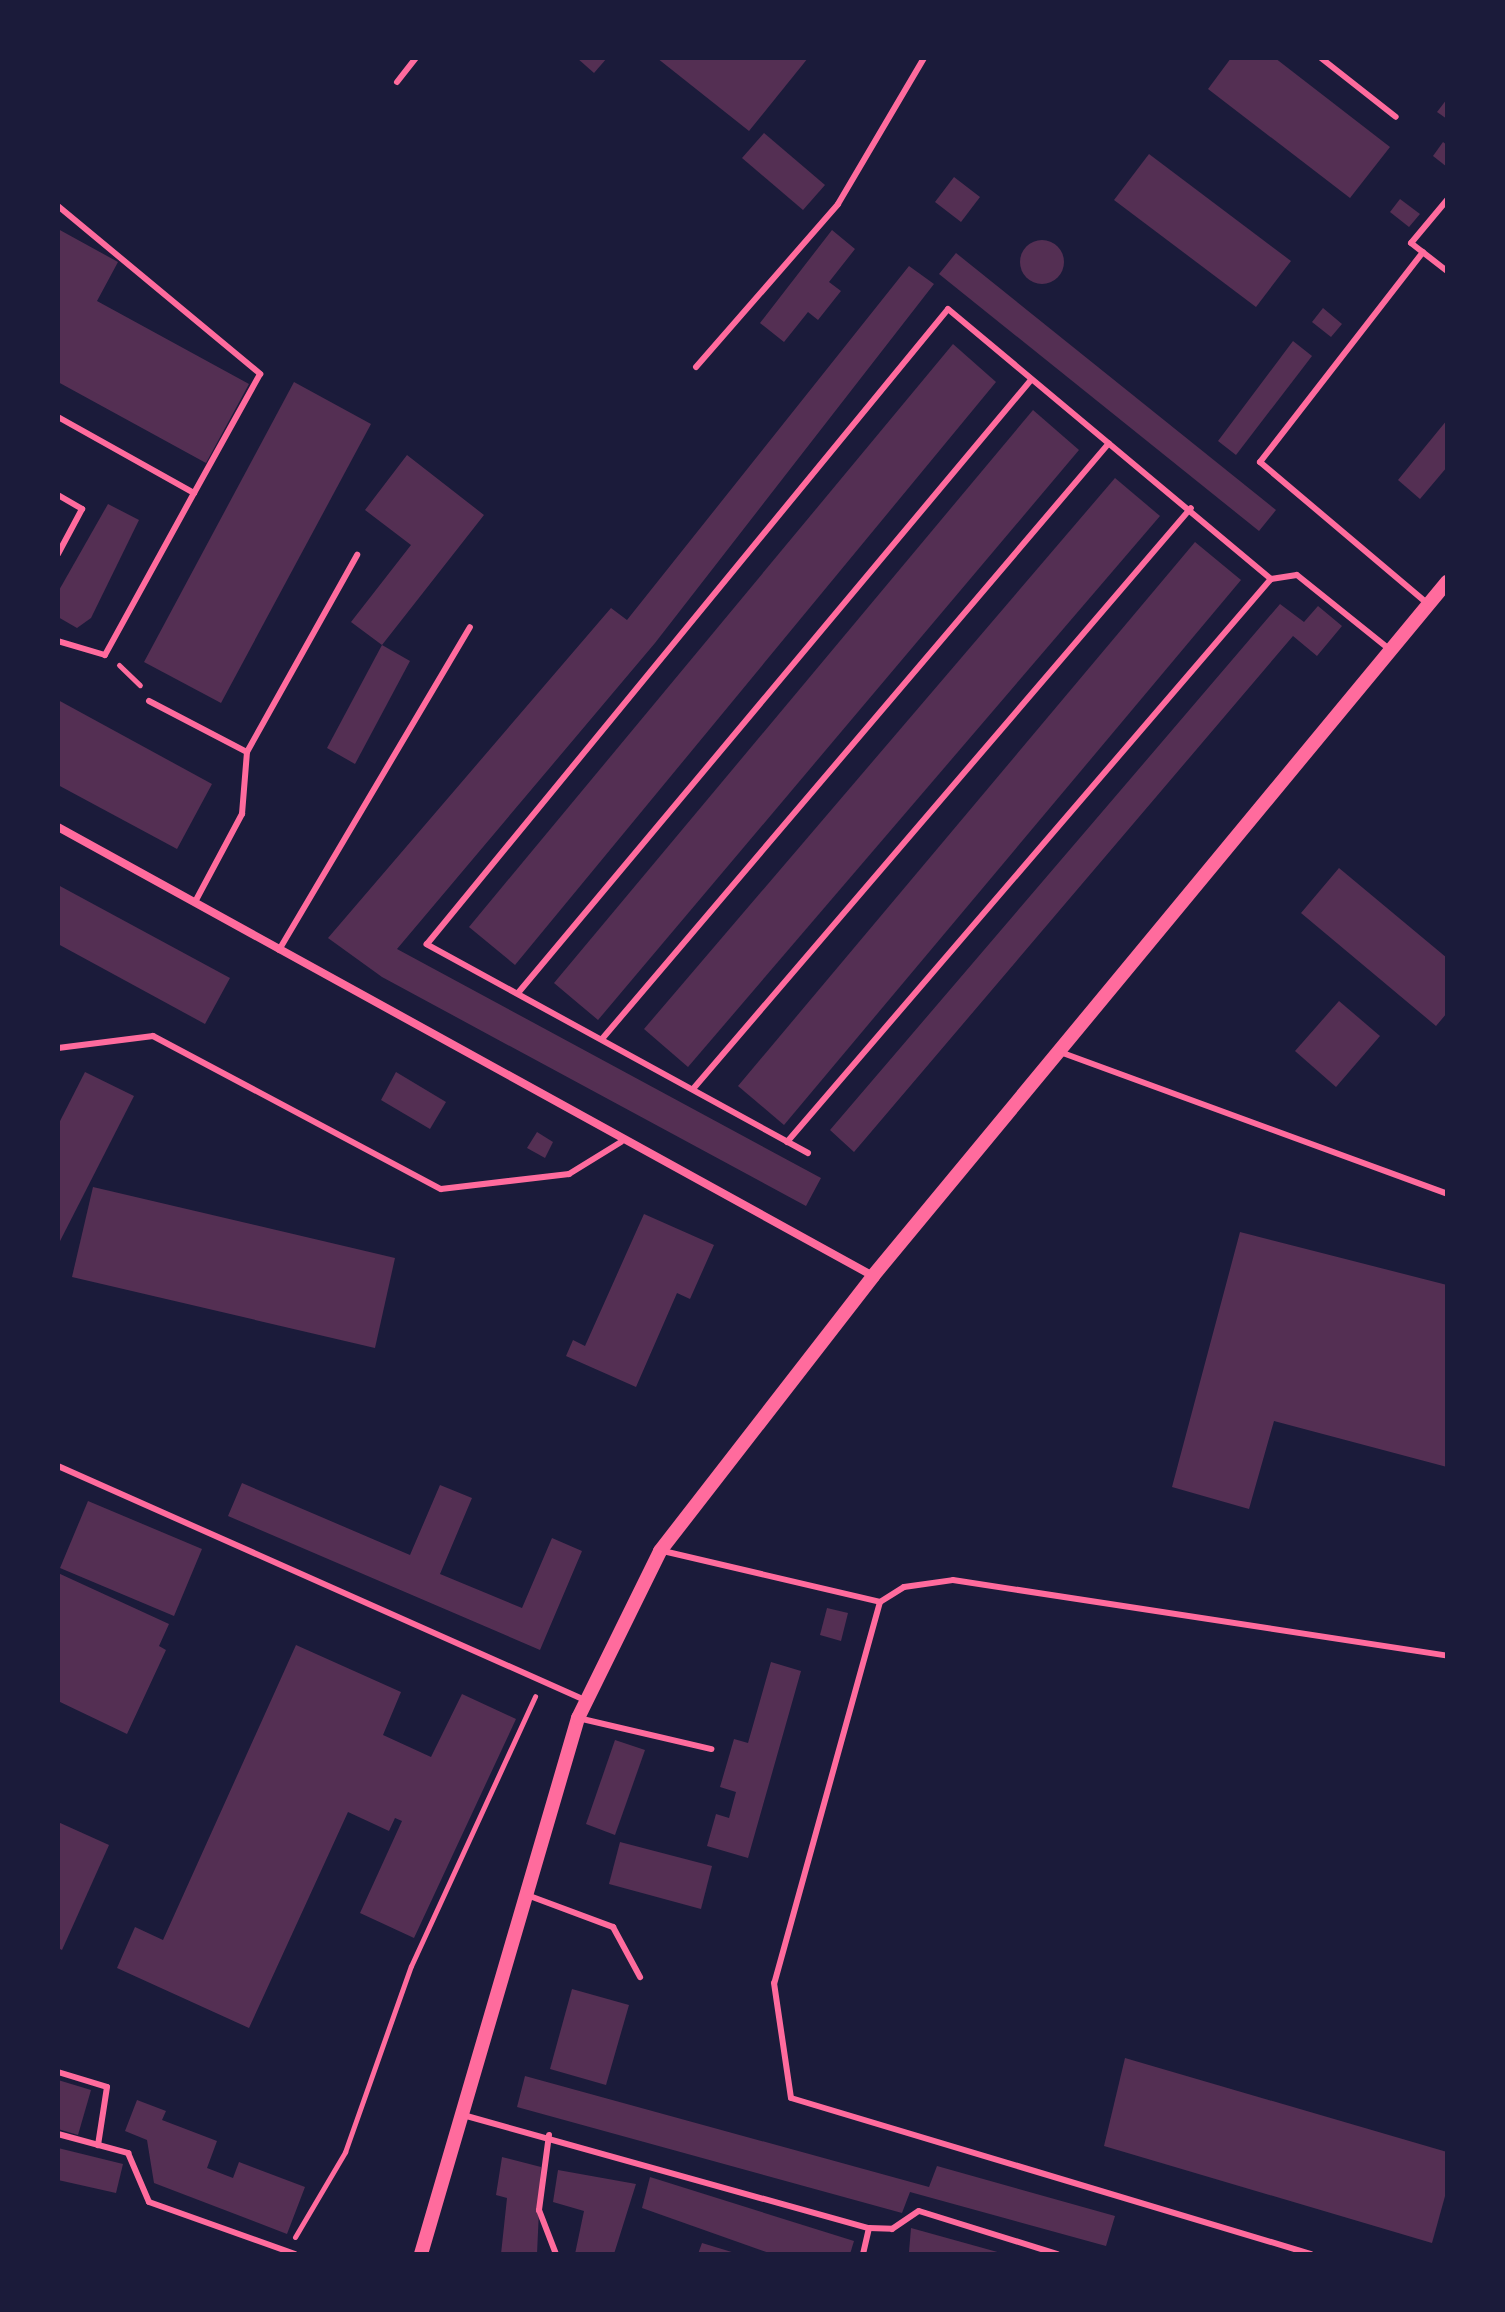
<!DOCTYPE html>
<style>
body{margin:0}
#map{position:relative;width:1505px;height:2312px;overflow:hidden;background:#1b1b3a;font-family:"PT Sans",sans-serif}
div>[style]{position:absolute}
.building>*{inset:0;background:#542f53}
.round{border-radius:50%}
.path>*{height:5px;margin:-2.5px;padding:0 2.5px;transform-origin:2.5px;border-radius:2.5px;background:#ff6b9d}
.service>*{height:6px;margin:-3px;padding:0 3px;transform-origin:3px;border-radius:3px;background:#ff6b9d}
.minor>*{height:8px;margin:-4px;padding:0 4px;transform-origin:4px;border-radius:4px;background:#ff6b9d}
.tertiary>*{height:14px;margin:-7px;padding:0 7px;transform-origin:7px;border-radius:7px;background:#ff6b9d}
span{translate:-50% -50%;white-space:nowrap;text-align:center;line-height:1.15;-webkit-text-stroke:6px #1b1b3a;paint-order:stroke}
.frame{position:absolute;inset:0;border:60px solid #1b1b3a;pointer-events:none}
</style>
<div id="map">
<div class="building">
<div style="clip-path:polygon(577px 58px,607px 58px,594px 73px)"></div>
<div style="clip-path:polygon(657px 58px,808px 58px,749px 131px)"></div>
<div style="clip-path:polygon(1231px 58px,1275px 58px,1390px 147px,1350px 198px,1208px 89px)"></div>
<div style="clip-path:polygon(1447px 99px,1447px 119px,1437px 112px)"></div>
<div style="clip-path:polygon(764px 133px,825px 185px,803px 210px,742px 158px)"></div>
<div style="clip-path:polygon(1443px 142px,1447px 145px,1447px 167px,1433px 156px)"></div>
<div style="clip-path:polygon(1149px 154px,1291px 261px,1256px 307px,1114px 200px)"></div>
<div style="clip-path:polygon(954px 177px,980px 197px,961px 222px,935px 202px)"></div>
<div style="clip-path:polygon(1400px 199px,1420px 214px,1409px 227px,1390px 212px)"></div>
<div style="clip-path:polygon(58px 229px,118px 262px,97px 301px,249px 384px,206px 463px,58px 382px)"></div>
<div style="clip-path:polygon(832px 230px,855px 249px,829px 282px,841px 291px,818px 320px,808px 312px,784px 342px,760px 323px)"></div>
<div class="round" style="left:1020px;top:240px;width:44px;height:44px"></div>
<div style="clip-path:polygon(956px 253px,1276px 510px,1259px 531px,939px 274px)"></div>
<div style="clip-path:polygon(909px 266px,934px 284px,655px 643px,397px 949px,821px 1178px,806px 1206px,382px 977px,328px 938px,611px 608px,627px 620px)"></div>
<div style="clip-path:polygon(1323px 308px,1342px 324px,1331px 337px,1312px 322px)"></div>
<div style="clip-path:polygon(1293px 341px,1312px 356px,1236px 455px,1218px 441px)"></div>
<div style="clip-path:polygon(953px 344px,996px 382px,515px 965px,469px 927px)"></div>
<div style="clip-path:polygon(294px 382px,371px 424px,221px 703px,144px 662px)"></div>
<div style="clip-path:polygon(1033px 410px,1079px 450px,598px 1020px,554px 983px)"></div>
<div style="clip-path:polygon(1447px 420px,1447px 467px,1420px 499px,1398px 480px)"></div>
<div style="clip-path:polygon(407px 455px,484px 515px,382px 645px,351px 622px,411px 545px,365px 510px)"></div>
<div style="clip-path:polygon(1115px 478px,1160px 516px,688px 1067px,644px 1029px)"></div>
<div style="clip-path:polygon(108px 504px,139px 520px,91px 618px,77px 628px,58px 617px,58px 592px)"></div>
<div style="clip-path:polygon(1195px 542px,1241px 580px,784px 1125px,738px 1086px)"></div>
<div style="clip-path:polygon(1280px 604px,1304px 622px,1318px 606px,1342px 626px,1317px 656px,1293px 636px,854px 1152px,830px 1130px)"></div>
<div style="clip-path:polygon(382px 645px,410px 661px,355px 764px,327px 748px)"></div>
<div style="clip-path:polygon(58px 700px,212px 784px,177px 849px,58px 785px)"></div>
<div style="clip-path:polygon(1339px 868px,1447px 958px,1447px 1013px,1436px 1026px,1301px 913px)"></div>
<div style="clip-path:polygon(58px 885px,230px 978px,205px 1024px,58px 944px)"></div>
<div style="clip-path:polygon(1339px 1001px,1380px 1036px,1336px 1087px,1295px 1051px)"></div>
<div style="clip-path:polygon(85px 1072px,134px 1096px,58px 1245px,58px 1125px)"></div>
<div style="clip-path:polygon(396px 1072px,446px 1102px,430px 1129px,381px 1100px)"></div>
<div style="clip-path:polygon(537px 1132px,553px 1142px,545px 1158px,527px 1148px)"></div>
<div style="clip-path:polygon(93px 1187px,395px 1258px,375px 1348px,72px 1277px)"></div>
<div style="clip-path:polygon(644px 1214px,714px 1245px,690px 1299px,677px 1293px,636px 1387px,566px 1356px,573px 1340px,585px 1346px)"></div>
<div style="clip-path:polygon(1240px 1232px,1447px 1285px,1447px 1467px,1274px 1421px,1249px 1509px,1172px 1487px)"></div>
<div style="clip-path:polygon(242px 1483px,410px 1555px,440px 1485px,472px 1498px,440px 1574px,522px 1608px,552px 1538px,582px 1551px,540px 1650px,228px 1516px)"></div>
<div style="clip-path:polygon(88px 1501px,202px 1549px,174px 1616px,60px 1568px)"></div>
<div style="clip-path:polygon(58px 1573px,169px 1624px,159px 1646px,166px 1650px,127px 1734px,58px 1701px)"></div>
<div style="clip-path:polygon(827px 1608px,848px 1613px,841px 1641px,820px 1635px)"></div>
<div style="clip-path:polygon(296px 1645px,401px 1692px,383px 1735px,431px 1757px,462px 1694px,516px 1719px,414px 1938px,360px 1913px,402px 1821px,395px 1818px,389px 1831px,348px 1812px,249px 2028px,117px 1968px,135px 1927px,163px 1940px)"></div>
<div style="clip-path:polygon(771px 1662px,801px 1671px,748px 1858px,707px 1846px,716px 1814px,729px 1818px,736px 1792px,720px 1787px,734px 1739px,748px 1743px)"></div>
<div style="clip-path:polygon(615px 1740px,645px 1750px,615px 1835px,586px 1824px)"></div>
<div style="clip-path:polygon(58px 1822px,109px 1845px,62px 1950px,58px 1948px)"></div>
<div style="clip-path:polygon(620px 1842px,712px 1866px,701px 1909px,609px 1884px)"></div>
<div style="clip-path:polygon(572px 1989px,629px 2005px,606px 2085px,550px 2069px)"></div>
<div style="clip-path:polygon(1125px 2058px,1447px 2152px,1447px 2189px,1432px 2243px,1104px 2146px)"></div>
<div style="clip-path:polygon(525px 2076px,929px 2187px,937px 2166px,1115px 2216px,1106px 2246px,910px 2192px,902px 2213px,517px 2107px)"></div>
<div style="clip-path:polygon(58px 2080px,91px 2090px,78px 2135px,58px 2129px)"></div>
<div style="clip-path:polygon(137px 2100px,166px 2111px,162px 2120px,217px 2141px,207px 2168px,233px 2178px,239px 2162px,305px 2187px,287px 2234px,154px 2183px,147px 2140px,125px 2131px)"></div>
<div style="clip-path:polygon(58px 2148px,123px 2164px,116px 2193px,58px 2180px)"></div>
<div style="clip-path:polygon(502px 2157px,541px 2167px,537px 2254px,501px 2254px,507px 2198px,496px 2195px)"></div>
<div style="clip-path:polygon(558px 2170px,636px 2184px,614px 2254px,575px 2254px,584px 2211px,553px 2202px)"></div>
<div style="clip-path:polygon(650px 2177px,854px 2241px,850px 2254px,772px 2254px,642px 2208px)"></div>
<div style="clip-path:polygon(911px 2228px,1001px 2253px,1001px 2254px,909px 2252px)"></div>
<div style="clip-path:polygon(702px 2243px,735px 2253px,735px 2254px,698px 2254px)"></div>
</div>
<div class="path">
<div style="left:119px;top:665px;width:29px;rotate:44deg"></div>
<div style="left:295px;top:2237px;width:99px;rotate:-59.5deg"></div>
<div style="left:345px;top:2152px;width:197px;rotate:-70.5deg"></div>
<div style="left:411px;top:1966px;width:297px;rotate:-65.3deg"></div>
</div>
<div class="service">
<div style="left:1321px;top:58px;width:95px;rotate:38.2deg"></div>
<div style="left:397px;top:82px;width:31px;rotate:-52deg"></div>
<div style="left:1447px;top:200px;width:56px;rotate:129.9deg"></div>
<div style="left:1411px;top:243px;width:46px;rotate:37.9deg"></div>
<div style="left:58px;top:206px;width:263px;rotate:39.7deg"></div>
<div style="left:260px;top:374px;width:136px;rotate:119deg"></div>
<div style="left:1423px;top:252px;width:266px;rotate:127.8deg"></div>
<div style="left:1260px;top:462px;width:219px;rotate:40.2deg"></div>
<div style="left:696px;top:367px;width:216px;rotate:-48.9deg"></div>
<div style="left:838px;top:204px;width:169px;rotate:-59.5deg"></div>
<div style="left:58px;top:417px;width:156px;rotate:29.2deg"></div>
<div style="left:194px;top:493px;width:185px;rotate:118.8deg"></div>
<div style="left:105px;top:655px;width:49px;rotate:-163.4deg"></div>
<div style="left:58px;top:495px;width:28px;rotate:30deg"></div>
<div style="left:82px;top:509px;width:51px;rotate:118.1deg"></div>
<div style="left:149px;top:701px;width:110px;rotate:27.5deg"></div>
<div style="left:195px;top:902px;width:100px;rotate:-61.9deg"></div>
<div style="left:242px;top:814px;width:62px;rotate:-85.4deg"></div>
<div style="left:247px;top:752px;width:226px;rotate:-60.8deg"></div>
<div style="left:279px;top:950px;width:375px;rotate:-59.4deg"></div>
<div style="left:518px;top:993px;width:799px;rotate:-50.08deg"></div>
<div style="left:602px;top:1039px;width:782px;rotate:-49.61deg"></div>
<div style="left:58px;top:1048px;width:96px;rotate:-7.2deg"></div>
<div style="left:153px;top:1036px;width:326px;rotate:28deg"></div>
<div style="left:441px;top:1189px;width:129px;rotate:-6.7deg"></div>
<div style="left:569px;top:1174px;width:61px;rotate:-31.6deg"></div>
<div style="left:1060px;top:1052px;width:412px;rotate:20.1deg"></div>
<div style="left:693px;top:1089px;width:765px;rotate:-49.4deg"></div>
<div style="left:787px;top:1142px;width:742px;rotate:-49.32deg"></div>
<div style="left:808px;top:1153px;width:435px;rotate:-151.3deg"></div>
<div style="left:427px;top:944px;width:821px;rotate:-50.63deg"></div>
<div style="left:948px;top:309px;width:421px;rotate:39.9deg"></div>
<div style="left:1271px;top:579px;width:26px;rotate:-9deg"></div>
<div style="left:1297px;top:575px;width:118px;rotate:38.8deg"></div>
<div style="left:58px;top:1466px;width:577px;rotate:23.94deg"></div>
<div style="left:663px;top:1551px;width:223px;rotate:13.2deg"></div>
<div style="left:880px;top:1602px;width:28px;rotate:-32deg"></div>
<div style="left:904px;top:1587px;width:49px;rotate:-8.1deg"></div>
<div style="left:953px;top:1580px;width:500px;rotate:8.7deg"></div>
<div style="left:880px;top:1602px;width:395px;rotate:105.5deg"></div>
<div style="left:774px;top:1983px;width:116px;rotate:81.6deg"></div>
<div style="left:791px;top:2098px;width:543px;rotate:16.7deg"></div>
<div style="left:578px;top:1718px;width:137px;rotate:13.1deg"></div>
<div style="left:527px;top:1895px;width:92px;rotate:20.4deg"></div>
<div style="left:613px;top:1927px;width:57px;rotate:61.6deg"></div>
<div style="left:58px;top:2072px;width:51px;rotate:17deg"></div>
<div style="left:107px;top:2087px;width:59px;rotate:98.8deg"></div>
<div style="left:463px;top:2115px;width:421px;rotate:15.6deg"></div>
<div style="left:869px;top:2228px;width:27px;rotate:103deg"></div>
<div style="left:58px;top:2134px;width:73px;rotate:15.2deg"></div>
<div style="left:128px;top:2153px;width:53px;rotate:66.8deg"></div>
<div style="left:149px;top:2202px;width:155px;rotate:19.6deg"></div>
<div style="left:549px;top:2135px;width:76px;rotate:97.6deg"></div>
<div style="left:539px;top:2210px;width:47px;rotate:68.9deg"></div>
<div style="left:869px;top:2228px;width:23px;rotate:2deg"></div>
<div style="left:892px;top:2229px;width:32px;rotate:-34deg"></div>
<div style="left:919px;top:2211px;width:145px;rotate:17.3deg"></div>
</div>
<div class="minor">
<div style="left:58px;top:827px;width:930px;rotate:28.85deg"></div>
</div>
<div class="tertiary">
<div style="left:421px;top:2254px;width:559px;rotate:-73.67deg"></div>
<div style="left:578px;top:1718px;width:186px;rotate:-63.8deg"></div>
<div style="left:660px;top:1551px;width:348px;rotate:-52.2deg"></div>
<div style="left:873px;top:1276px;width:901px;rotate:-50.41deg"></div>
</div>
<div class="frame"></div>
</div>
